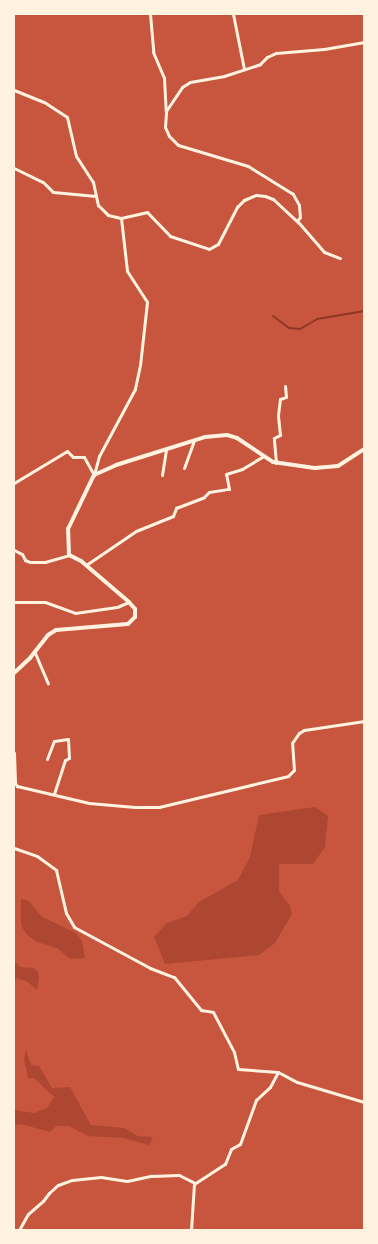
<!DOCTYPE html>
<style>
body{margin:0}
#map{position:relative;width:378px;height:1244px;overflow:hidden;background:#c8553d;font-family:"Alegreya Sans",sans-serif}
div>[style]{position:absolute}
.green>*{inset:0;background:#ae4732}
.stream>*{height:2px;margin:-1px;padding:0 1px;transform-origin:1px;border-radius:1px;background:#8f3625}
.minor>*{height:3px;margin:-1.5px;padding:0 1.5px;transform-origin:1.5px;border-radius:1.5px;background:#fff3e0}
.secondary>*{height:4px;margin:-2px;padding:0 2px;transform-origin:2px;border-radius:2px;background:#fff3e0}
span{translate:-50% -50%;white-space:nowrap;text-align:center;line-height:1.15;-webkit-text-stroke:4.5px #fff3e0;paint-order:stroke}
.frame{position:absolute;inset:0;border:15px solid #fff3e0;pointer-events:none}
</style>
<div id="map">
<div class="green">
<div style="clip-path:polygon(315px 807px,328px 816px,325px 847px,313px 864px,279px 864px,279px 891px,290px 906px,292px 914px,275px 943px,259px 955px,165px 964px,154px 937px,167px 923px,187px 916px,199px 902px,238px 880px,250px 857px,259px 815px)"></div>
<div style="clip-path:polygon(21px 899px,29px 901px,42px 917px,76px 933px,82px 941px,85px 958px,70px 959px,57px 948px,37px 942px,26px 934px,21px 925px)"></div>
<div style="clip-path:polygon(14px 961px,20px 967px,33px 968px,38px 972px,39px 978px,37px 990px,28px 982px,16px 978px,14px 988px)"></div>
<div style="clip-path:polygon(26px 1050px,31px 1065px,39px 1066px,52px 1088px,70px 1087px,91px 1125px,124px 1128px,138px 1136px,153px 1137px,149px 1145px,123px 1138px,88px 1136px,69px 1126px,56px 1126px,50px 1132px,21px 1124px,14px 1125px,14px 1110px,34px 1113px,47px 1108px,54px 1097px,34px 1078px,28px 1078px,24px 1059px)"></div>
</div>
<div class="stream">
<div style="left:273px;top:316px;width:20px;rotate:37deg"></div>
<div style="left:289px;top:328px;width:11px;rotate:5deg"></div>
<div style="left:300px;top:329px;width:20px;rotate:-30deg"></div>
<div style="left:317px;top:319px;width:48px;rotate:-9.7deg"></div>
</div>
<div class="minor">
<div style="left:150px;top:14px;width:38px;rotate:85deg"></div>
<div style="left:153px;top:52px;width:28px;rotate:67deg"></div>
<div style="left:164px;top:78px;width:33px;rotate:87deg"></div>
<div style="left:233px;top:14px;width:56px;rotate:78.7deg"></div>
<div style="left:14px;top:90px;width:32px;rotate:22deg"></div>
<div style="left:44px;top:102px;width:27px;rotate:33deg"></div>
<div style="left:67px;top:117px;width:40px;rotate:77deg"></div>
<div style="left:76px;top:156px;width:31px;rotate:57deg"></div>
<div style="left:93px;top:182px;width:24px;rotate:78deg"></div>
<div style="left:98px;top:205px;width:14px;rotate:45deg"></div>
<div style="left:108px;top:215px;width:13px;rotate:13deg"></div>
<div style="left:121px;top:218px;width:53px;rotate:83.5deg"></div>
<div style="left:127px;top:271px;width:37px;rotate:57deg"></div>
<div style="left:147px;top:302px;width:63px;rotate:96.3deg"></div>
<div style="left:140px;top:365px;width:25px;rotate:102deg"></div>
<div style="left:135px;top:389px;width:76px;rotate:118.2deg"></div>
<div style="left:99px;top:456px;width:20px;rotate:105deg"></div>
<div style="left:14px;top:168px;width:32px;rotate:26deg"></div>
<div style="left:43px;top:182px;width:14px;rotate:45deg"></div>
<div style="left:53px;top:192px;width:43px;rotate:5.3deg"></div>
<div style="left:121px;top:218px;width:27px;rotate:-13deg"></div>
<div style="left:147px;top:212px;width:33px;rotate:46deg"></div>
<div style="left:170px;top:236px;width:41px;rotate:18.4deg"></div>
<div style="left:209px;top:249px;width:10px;rotate:-29deg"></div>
<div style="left:218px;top:244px;width:42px;rotate:-62.8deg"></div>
<div style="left:237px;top:207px;width:10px;rotate:-45deg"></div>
<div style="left:244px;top:200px;width:13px;rotate:-23deg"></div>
<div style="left:256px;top:195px;width:9px;rotate:6deg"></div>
<div style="left:265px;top:196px;width:9px;rotate:21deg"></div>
<div style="left:273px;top:199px;width:35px;rotate:43deg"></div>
<div style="left:299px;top:223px;width:38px;rotate:49deg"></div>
<div style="left:324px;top:252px;width:17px;rotate:21deg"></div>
<div style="left:297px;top:221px;width:5px;rotate:-53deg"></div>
<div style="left:300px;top:217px;width:12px;rotate:-95deg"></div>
<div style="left:299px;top:205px;width:13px;rotate:-119deg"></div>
<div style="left:293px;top:194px;width:53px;rotate:-148.1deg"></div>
<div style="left:248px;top:166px;width:73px;rotate:-163.3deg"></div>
<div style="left:178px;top:145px;width:13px;rotate:-135deg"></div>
<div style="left:169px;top:136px;width:10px;rotate:-114deg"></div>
<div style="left:165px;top:127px;width:16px;rotate:-86deg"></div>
<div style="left:166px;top:111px;width:29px;rotate:-56deg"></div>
<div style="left:182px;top:87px;width:9px;rotate:-32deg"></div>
<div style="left:190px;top:82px;width:35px;rotate:-10deg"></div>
<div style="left:224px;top:76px;width:38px;rotate:-18deg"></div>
<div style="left:260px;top:64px;width:10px;rotate:-45deg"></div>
<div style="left:267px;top:57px;width:10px;rotate:-24deg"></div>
<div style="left:276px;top:53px;width:48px;rotate:-4.8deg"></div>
<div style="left:324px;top:49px;width:41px;rotate:-9.9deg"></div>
<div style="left:276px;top:463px;width:25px;rotate:-95deg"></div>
<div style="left:274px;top:438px;width:7px;rotate:-27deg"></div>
<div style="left:280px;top:435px;width:20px;rotate:-96deg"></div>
<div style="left:278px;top:415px;width:16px;rotate:-83deg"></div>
<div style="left:280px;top:399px;width:6px;rotate:-18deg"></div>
<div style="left:286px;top:397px;width:11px;rotate:-95deg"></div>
<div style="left:184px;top:468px;width:30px;rotate:-70deg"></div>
<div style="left:162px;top:475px;width:26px;rotate:-81deg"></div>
<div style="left:14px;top:483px;width:62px;rotate:-31.1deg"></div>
<div style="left:67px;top:451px;width:8px;rotate:45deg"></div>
<div style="left:73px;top:457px;width:11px"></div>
<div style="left:84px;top:457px;width:21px;rotate:61deg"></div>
<div style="left:14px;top:550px;width:9px;rotate:27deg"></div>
<div style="left:22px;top:554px;width:7px;rotate:63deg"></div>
<div style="left:25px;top:560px;width:5px;rotate:22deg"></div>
<div style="left:30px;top:562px;width:15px"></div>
<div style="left:45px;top:562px;width:25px;rotate:-16deg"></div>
<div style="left:86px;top:565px;width:60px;rotate:-34.2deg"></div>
<div style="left:136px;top:531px;width:40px;rotate:-22deg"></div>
<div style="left:173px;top:516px;width:9px;rotate:-69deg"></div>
<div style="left:176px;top:508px;width:30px;rotate:-21deg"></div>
<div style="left:204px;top:497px;width:7px;rotate:-45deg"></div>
<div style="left:209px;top:492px;width:20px;rotate:-9deg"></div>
<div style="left:229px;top:489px;width:15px;rotate:-101deg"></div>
<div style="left:226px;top:474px;width:17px;rotate:-17deg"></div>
<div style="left:242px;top:469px;width:26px;rotate:-31deg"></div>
<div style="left:14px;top:602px;width:31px"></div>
<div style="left:45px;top:602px;width:32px;rotate:20deg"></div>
<div style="left:75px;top:613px;width:42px;rotate:-8.1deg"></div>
<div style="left:117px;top:607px;width:13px;rotate:-23deg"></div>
<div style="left:35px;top:653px;width:33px;rotate:67deg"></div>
<div style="left:14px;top:753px;width:30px;rotate:88deg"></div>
<div style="left:15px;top:783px;width:4px;rotate:56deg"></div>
<div style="left:17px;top:786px;width:74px;rotate:13.3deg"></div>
<div style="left:89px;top:803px;width:46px;rotate:5deg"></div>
<div style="left:135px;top:807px;width:24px"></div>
<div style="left:159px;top:807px;width:133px;rotate:-13.5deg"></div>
<div style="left:288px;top:776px;width:8px;rotate:-45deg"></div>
<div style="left:294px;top:770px;width:27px;rotate:-94deg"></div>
<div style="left:292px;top:743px;width:12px;rotate:-55deg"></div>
<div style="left:299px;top:733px;width:6px;rotate:-31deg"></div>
<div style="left:304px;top:730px;width:61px;rotate:-8.5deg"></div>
<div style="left:47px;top:759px;width:19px;rotate:-69deg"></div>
<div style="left:54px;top:741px;width:14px;rotate:-8deg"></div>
<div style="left:68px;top:739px;width:19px;rotate:87deg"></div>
<div style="left:69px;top:758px;width:4px;rotate:153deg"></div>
<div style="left:65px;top:760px;width:36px;rotate:108deg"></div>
<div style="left:14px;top:848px;width:24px;rotate:19deg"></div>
<div style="left:37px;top:856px;width:24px;rotate:36deg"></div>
<div style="left:56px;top:870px;width:44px;rotate:76.9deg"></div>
<div style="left:66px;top:913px;width:16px;rotate:60deg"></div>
<div style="left:74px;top:927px;width:86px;rotate:28.3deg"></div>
<div style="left:150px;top:968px;width:26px;rotate:21deg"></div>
<div style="left:174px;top:977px;width:43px;rotate:50.7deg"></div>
<div style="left:201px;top:1010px;width:12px;rotate:9deg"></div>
<div style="left:213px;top:1012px;width:45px;rotate:62.3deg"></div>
<div style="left:234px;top:1052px;width:17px;rotate:77deg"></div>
<div style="left:238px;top:1069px;width:40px;rotate:4.3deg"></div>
<div style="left:278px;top:1072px;width:21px;rotate:28deg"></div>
<div style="left:297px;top:1082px;width:70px;rotate:16.6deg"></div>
<div style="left:19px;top:1230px;width:18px;rotate:-61deg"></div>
<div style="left:28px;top:1214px;width:20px;rotate:-41deg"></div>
<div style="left:43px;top:1201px;width:10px;rotate:-53deg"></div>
<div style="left:49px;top:1193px;width:12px;rotate:-42deg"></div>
<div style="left:58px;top:1185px;width:15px;rotate:-20deg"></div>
<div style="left:72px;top:1180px;width:29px;rotate:-6deg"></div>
<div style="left:101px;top:1177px;width:26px;rotate:9deg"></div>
<div style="left:127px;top:1181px;width:25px;rotate:-12deg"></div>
<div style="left:151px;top:1176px;width:28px;rotate:-2deg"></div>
<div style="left:179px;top:1175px;width:18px;rotate:27deg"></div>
<div style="left:191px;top:1230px;width:46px;rotate:-86.3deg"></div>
<div style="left:194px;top:1184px;width:37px;rotate:-33deg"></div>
<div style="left:225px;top:1164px;width:16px;rotate:-68deg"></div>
<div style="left:231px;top:1149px;width:10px;rotate:-29deg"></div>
<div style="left:240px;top:1144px;width:47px;rotate:-70deg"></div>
<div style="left:256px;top:1100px;width:19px;rotate:-43deg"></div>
<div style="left:270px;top:1087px;width:17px;rotate:-62deg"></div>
</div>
<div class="secondary">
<div style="left:14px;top:673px;width:22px;rotate:-43deg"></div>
<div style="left:30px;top:658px;width:29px;rotate:-52deg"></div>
<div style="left:48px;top:635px;width:9px;rotate:-32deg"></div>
<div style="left:56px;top:630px;width:72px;rotate:-4.8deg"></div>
<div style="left:128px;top:624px;width:10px;rotate:-45deg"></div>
<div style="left:135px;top:617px;width:8px;rotate:-90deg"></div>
<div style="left:135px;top:609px;width:9px;rotate:-131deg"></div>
<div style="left:129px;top:602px;width:63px;rotate:-139.5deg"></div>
<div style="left:81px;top:561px;width:13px;rotate:-153deg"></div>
<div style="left:69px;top:555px;width:26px;rotate:-92deg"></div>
<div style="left:68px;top:529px;width:60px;rotate:-64.3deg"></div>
<div style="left:94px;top:475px;width:24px;rotate:-24deg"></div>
<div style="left:116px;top:465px;width:93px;rotate:-17.5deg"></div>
<div style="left:205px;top:437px;width:22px;rotate:-5deg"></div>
<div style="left:227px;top:435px;width:10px;rotate:17deg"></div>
<div style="left:237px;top:438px;width:43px;rotate:33.7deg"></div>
<div style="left:273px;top:462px;width:42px;rotate:8.1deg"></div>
<div style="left:315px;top:468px;width:23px;rotate:-5deg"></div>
<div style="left:338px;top:466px;width:31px;rotate:-33deg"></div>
</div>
<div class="frame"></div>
</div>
